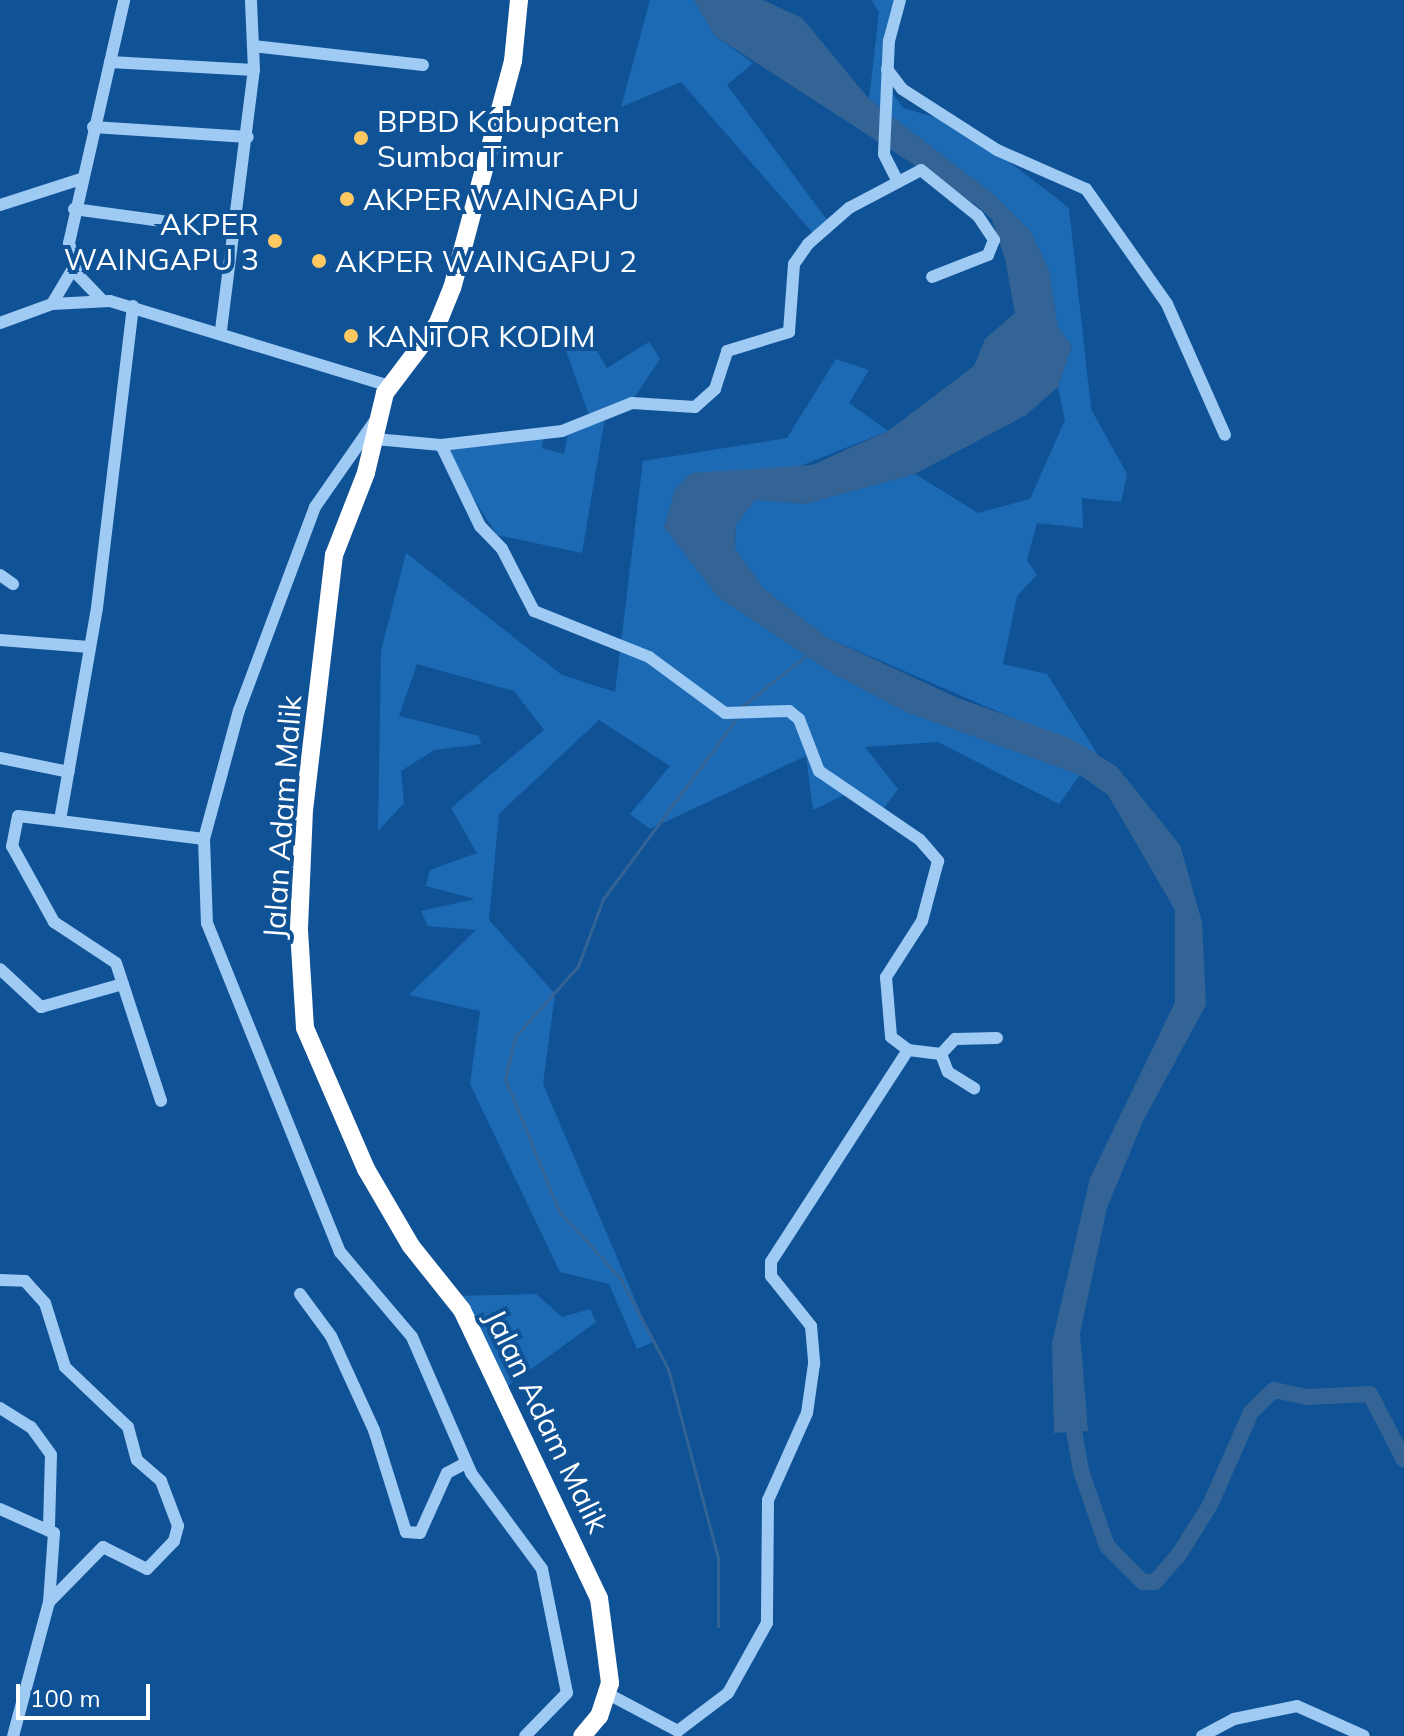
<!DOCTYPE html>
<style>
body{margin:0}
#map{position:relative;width:1404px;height:1736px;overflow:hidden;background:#0f5296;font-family:Mulish,sans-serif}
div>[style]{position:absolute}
.green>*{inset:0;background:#1d6ab4}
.water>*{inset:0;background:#336495}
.stream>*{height:3px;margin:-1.5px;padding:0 1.5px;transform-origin:1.5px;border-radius:1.5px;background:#336495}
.river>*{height:16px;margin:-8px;padding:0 8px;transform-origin:8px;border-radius:8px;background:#336495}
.minor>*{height:12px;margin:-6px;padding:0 6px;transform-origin:6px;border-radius:6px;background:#9ecaf4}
.highway>*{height:18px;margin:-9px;padding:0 9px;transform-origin:9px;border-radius:9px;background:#fff}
.dots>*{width:22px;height:22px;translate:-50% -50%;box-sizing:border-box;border:4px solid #0f5296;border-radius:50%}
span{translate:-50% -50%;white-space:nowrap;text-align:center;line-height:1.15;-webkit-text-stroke:8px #0f5296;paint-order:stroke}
.poi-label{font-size:30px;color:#fff}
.left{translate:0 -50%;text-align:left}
.right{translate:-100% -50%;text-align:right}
.street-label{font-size:30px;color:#fff}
.scale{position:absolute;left:16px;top:1684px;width:134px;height:36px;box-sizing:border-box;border:4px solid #fff;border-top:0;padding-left:10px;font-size:24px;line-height:28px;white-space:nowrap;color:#fff;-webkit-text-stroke:6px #0f5296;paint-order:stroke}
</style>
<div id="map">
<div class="green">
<div style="clip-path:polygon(650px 0,694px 0,715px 36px,753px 63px,727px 85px,832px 227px,819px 240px,681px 82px,621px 107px)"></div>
<div style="clip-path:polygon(871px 0,898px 0,885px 83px,903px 108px,962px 125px,1069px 208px,1091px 409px,1127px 474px,1121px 502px,1082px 498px,1083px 528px,1037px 523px,1027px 560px,1037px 575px,1017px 596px,1003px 664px,1047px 674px,1098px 755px,828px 638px,763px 588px,735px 548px,736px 525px,755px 500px,805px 504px,915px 474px,978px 513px,1030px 499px,1065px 420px,1058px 387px,1072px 346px,1058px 327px,1049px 270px,1031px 232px,992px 193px,869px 99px,879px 12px)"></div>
<div style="clip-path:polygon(589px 338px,607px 368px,649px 342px,660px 359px,634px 398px,606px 411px,582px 553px,497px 535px,459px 476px,446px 441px,544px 429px,542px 448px,564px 454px,569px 428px,590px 418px,565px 348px)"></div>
<div style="clip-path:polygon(836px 359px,869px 370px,849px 403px,888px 431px,788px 471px,691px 473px,675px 490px,664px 527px,718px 597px,834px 674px,906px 712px,1080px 775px,1059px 804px,938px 742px,865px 747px,898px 789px,878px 816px,846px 794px,813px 810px,806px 756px,650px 829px,630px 814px,670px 766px,599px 720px,499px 814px,489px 920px,555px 994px,543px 1084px,653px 1342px,637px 1349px,609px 1284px,560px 1272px,470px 1084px,480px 1011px,409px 995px,476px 930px,428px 926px,421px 911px,475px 899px,426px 886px,430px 870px,477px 853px,451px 808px,544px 730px,514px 691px,417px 664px,399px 716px,479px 736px,481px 744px,434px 750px,401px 771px,404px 803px,378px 831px,381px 651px,406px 553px,562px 675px,615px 692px,643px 461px,787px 438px)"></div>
<div style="clip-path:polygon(536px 1294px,562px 1317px,590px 1309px,596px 1322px,502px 1390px,453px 1296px)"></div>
</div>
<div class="water">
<div style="clip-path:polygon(694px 0,763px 0,802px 18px,869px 99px,992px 193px,1031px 232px,1049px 270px,1058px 327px,1072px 346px,1058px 387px,1026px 415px,915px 474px,805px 504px,755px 500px,736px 525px,735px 548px,763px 588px,828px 638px,958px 698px,1072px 739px,1117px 767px,1180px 845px,1202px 922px,1206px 1005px,1143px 1121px,1107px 1208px,1080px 1333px,1088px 1431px,1054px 1433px,1052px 1343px,1090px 1178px,1175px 1002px,1175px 910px,1108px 795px,1080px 775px,906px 712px,834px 674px,718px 597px,664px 527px,675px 490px,691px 473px,812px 465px,888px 431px,974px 366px,985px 339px,1015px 313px,1005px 259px,992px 219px,973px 203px,715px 36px)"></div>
</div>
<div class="stream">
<div style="left:740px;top:708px;width:87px;rotate:-38.5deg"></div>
<div style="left:718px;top:1626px;width:68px;rotate:-90deg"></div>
<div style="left:718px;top:1558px;width:196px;rotate:-104.8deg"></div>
<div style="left:668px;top:1369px;width:103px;rotate:-117.8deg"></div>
<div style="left:620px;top:1278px;width:91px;rotate:-132.3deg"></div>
<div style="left:559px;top:1211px;width:143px;rotate:-112.2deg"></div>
<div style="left:505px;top:1079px;width:43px;rotate:-76.6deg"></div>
<div style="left:515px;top:1037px;width:95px;rotate:-48.4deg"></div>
<div style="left:578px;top:966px;width:72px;rotate:-69.5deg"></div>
<div style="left:603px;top:899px;width:224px;rotate:-53.5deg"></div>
</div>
<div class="river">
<div style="left:1071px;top:1413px;width:59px;rotate:80.2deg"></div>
<div style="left:1081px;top:1471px;width:79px;rotate:70.9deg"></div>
<div style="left:1107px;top:1546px;width:51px;rotate:45deg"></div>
<div style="left:1143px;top:1582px;width:12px"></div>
<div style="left:1155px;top:1582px;width:35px;rotate:-49deg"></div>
<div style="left:1178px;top:1556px;width:60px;rotate:-57.9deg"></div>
<div style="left:1210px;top:1505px;width:102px;rotate:-66.2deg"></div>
<div style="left:1251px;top:1412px;width:32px;rotate:-44deg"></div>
<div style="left:1274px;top:1390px;width:35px;rotate:12deg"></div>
<div style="left:1308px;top:1397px;width:62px;rotate:-2.8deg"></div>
<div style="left:1370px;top:1394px;width:74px;rotate:62.7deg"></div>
</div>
<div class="minor">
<div style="left:253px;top:46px;width:171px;rotate:6.4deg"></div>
<div style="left:110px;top:62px;width:144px;rotate:3.2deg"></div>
<div style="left:887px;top:69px;width:25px;rotate:53deg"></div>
<div style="left:902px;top:89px;width:113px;rotate:32.7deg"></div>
<div style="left:997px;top:150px;width:97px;rotate:23.7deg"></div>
<div style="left:1086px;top:189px;width:141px;rotate:54.8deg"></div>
<div style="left:1167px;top:304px;width:143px;rotate:66.1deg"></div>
<div style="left:93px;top:127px;width:155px;rotate:3.7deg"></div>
<div style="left:898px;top:182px;width:31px;rotate:-117deg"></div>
<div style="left:884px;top:154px;width:113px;rotate:-87.5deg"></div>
<div style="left:889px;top:41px;width:42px;rotate:-75deg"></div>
<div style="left:0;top:205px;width:85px;rotate:-17.8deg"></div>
<div style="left:74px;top:209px;width:96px;rotate:7.8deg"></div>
<div style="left:102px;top:300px;width:33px;rotate:-134deg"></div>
<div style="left:79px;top:276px;width:34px;rotate:-107deg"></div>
<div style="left:69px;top:243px;width:249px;rotate:-77.2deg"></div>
<div style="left:52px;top:304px;width:43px;rotate:-59.3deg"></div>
<div style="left:133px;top:306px;width:304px;rotate:96.8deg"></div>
<div style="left:97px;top:608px;width:216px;rotate:99.9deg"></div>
<div style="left:60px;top:821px;width:145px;rotate:7.1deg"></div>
<div style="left:0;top:323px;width:55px;rotate:-20.1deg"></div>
<div style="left:52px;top:304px;width:58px;rotate:-3deg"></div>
<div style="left:110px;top:301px;width:293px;rotate:16.9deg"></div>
<div style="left:221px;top:330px;width:262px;rotate:-82.8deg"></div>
<div style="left:254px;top:70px;width:70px;rotate:-92.5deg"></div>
<div style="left:377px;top:418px;width:108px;rotate:124.9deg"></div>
<div style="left:315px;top:507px;width:217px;rotate:110.5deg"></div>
<div style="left:239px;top:710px;width:134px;rotate:105.2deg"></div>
<div style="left:204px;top:839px;width:84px;rotate:88deg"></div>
<div style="left:207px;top:923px;width:355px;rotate:68deg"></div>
<div style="left:340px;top:1252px;width:111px;rotate:49.7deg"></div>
<div style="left:412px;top:1337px;width:148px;rotate:66.5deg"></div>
<div style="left:471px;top:1473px;width:119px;rotate:53.5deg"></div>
<div style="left:542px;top:1569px;width:126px;rotate:78.6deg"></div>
<div style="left:567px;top:1693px;width:60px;rotate:134.3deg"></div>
<div style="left:375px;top:439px;width:66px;rotate:5.2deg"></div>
<div style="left:441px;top:445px;width:90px;rotate:64.3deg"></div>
<div style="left:480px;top:526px;width:32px;rotate:46deg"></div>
<div style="left:502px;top:549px;width:70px;rotate:62.7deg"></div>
<div style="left:534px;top:611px;width:124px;rotate:21.8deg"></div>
<div style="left:649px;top:657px;width:94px;rotate:36.4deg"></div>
<div style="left:725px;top:713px;width:64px;rotate:-1.8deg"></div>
<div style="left:789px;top:711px;width:13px;rotate:39deg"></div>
<div style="left:799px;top:719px;width:56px;rotate:69deg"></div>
<div style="left:819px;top:771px;width:122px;rotate:34.3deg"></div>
<div style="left:920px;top:840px;width:28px;rotate:49deg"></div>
<div style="left:938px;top:861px;width:62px;rotate:104.9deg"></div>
<div style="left:922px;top:921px;width:67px;rotate:122.7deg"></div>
<div style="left:886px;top:977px;width:60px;rotate:85.2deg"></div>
<div style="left:891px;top:1037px;width:21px;rotate:37deg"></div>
<div style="left:908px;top:1050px;width:252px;rotate:122.9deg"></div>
<div style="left:771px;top:1262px;width:14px;rotate:90deg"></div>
<div style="left:771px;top:1276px;width:64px;rotate:51.3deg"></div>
<div style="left:811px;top:1326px;width:38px;rotate:85deg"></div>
<div style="left:814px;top:1364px;width:49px;rotate:98.1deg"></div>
<div style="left:807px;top:1413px;width:95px;rotate:114.1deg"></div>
<div style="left:768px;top:1500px;width:123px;rotate:90.5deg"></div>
<div style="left:767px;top:1623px;width:80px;rotate:119.1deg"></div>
<div style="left:728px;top:1693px;width:63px;rotate:142.8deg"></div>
<div style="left:678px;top:1731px;width:79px;rotate:-152.1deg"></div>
<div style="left:441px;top:445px;width:122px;rotate:-6.6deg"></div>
<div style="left:562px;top:431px;width:75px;rotate:-21.8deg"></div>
<div style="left:632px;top:403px;width:63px;rotate:3.6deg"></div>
<div style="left:695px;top:407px;width:27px;rotate:-42deg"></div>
<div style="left:715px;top:389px;width:40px;rotate:-72deg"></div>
<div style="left:727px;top:351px;width:65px;rotate:-17deg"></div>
<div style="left:789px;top:332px;width:68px;rotate:-85.8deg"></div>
<div style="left:794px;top:264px;width:24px;rotate:-55deg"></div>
<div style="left:808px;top:244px;width:55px;rotate:-41.3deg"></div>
<div style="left:849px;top:208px;width:81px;rotate:-27.8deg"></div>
<div style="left:921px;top:170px;width:73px;rotate:38.9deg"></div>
<div style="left:978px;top:216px;width:29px;rotate:56deg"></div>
<div style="left:994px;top:240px;width:16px;rotate:112deg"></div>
<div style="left:988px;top:255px;width:60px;rotate:158.6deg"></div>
<div style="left:0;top:575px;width:16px;rotate:35deg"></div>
<div style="left:0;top:640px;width:89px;rotate:4.5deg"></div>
<div style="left:0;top:758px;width:70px;rotate:11.5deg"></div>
<div style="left:60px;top:821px;width:42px;rotate:-173.2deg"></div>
<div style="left:18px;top:816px;width:31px;rotate:101deg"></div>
<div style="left:12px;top:846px;width:87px;rotate:61.1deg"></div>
<div style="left:54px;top:922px;width:74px;rotate:33.5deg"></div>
<div style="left:116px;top:963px;width:145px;rotate:71.9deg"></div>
<div style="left:0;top:969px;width:56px;rotate:42.8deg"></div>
<div style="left:41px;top:1007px;width:85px;rotate:-15.7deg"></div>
<div style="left:908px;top:1050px;width:33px;rotate:7deg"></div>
<div style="left:941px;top:1054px;width:19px;rotate:69deg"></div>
<div style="left:948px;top:1072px;width:31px;rotate:32deg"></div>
<div style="left:941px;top:1054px;width:21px;rotate:-47deg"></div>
<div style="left:955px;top:1039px;width:42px;rotate:-1.4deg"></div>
<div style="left:0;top:1280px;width:25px;rotate:2deg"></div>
<div style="left:25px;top:1281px;width:30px;rotate:48deg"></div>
<div style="left:45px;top:1303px;width:67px;rotate:72.6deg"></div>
<div style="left:65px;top:1367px;width:87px;rotate:43.6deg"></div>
<div style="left:128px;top:1427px;width:34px;rotate:75deg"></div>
<div style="left:137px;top:1460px;width:32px;rotate:41deg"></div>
<div style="left:161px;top:1481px;width:48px;rotate:69.3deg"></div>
<div style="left:178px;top:1526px;width:16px;rotate:105deg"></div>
<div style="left:174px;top:1541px;width:39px;rotate:134deg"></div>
<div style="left:147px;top:1569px;width:49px;rotate:-153.4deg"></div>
<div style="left:103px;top:1547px;width:77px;rotate:134.5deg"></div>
<div style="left:300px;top:1294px;width:52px;rotate:53.6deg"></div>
<div style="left:331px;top:1336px;width:103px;rotate:65.4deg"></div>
<div style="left:374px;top:1430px;width:107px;rotate:72.6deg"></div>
<div style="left:406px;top:1532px;width:14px;rotate:4deg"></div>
<div style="left:420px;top:1533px;width:66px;rotate:-65.8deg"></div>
<div style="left:447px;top:1473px;width:21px;rotate:-28deg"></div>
<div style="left:0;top:1408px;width:36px;rotate:32deg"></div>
<div style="left:31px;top:1427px;width:34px;rotate:54deg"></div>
<div style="left:51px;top:1455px;width:71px;rotate:91.6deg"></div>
<div style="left:0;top:1509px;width:59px;rotate:24deg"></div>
<div style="left:54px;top:1533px;width:69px;rotate:94.1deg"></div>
<div style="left:49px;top:1602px;width:139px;rotate:105deg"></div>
<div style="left:1202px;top:1736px;width:36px;rotate:-28deg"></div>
<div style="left:1234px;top:1719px;width:64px;rotate:-11.7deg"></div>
<div style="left:1297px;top:1706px;width:73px;rotate:24.1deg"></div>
</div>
<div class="highway">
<div style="left:519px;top:0;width:61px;rotate:95.6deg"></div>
<div style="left:513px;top:61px;width:235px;rotate:105deg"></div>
<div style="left:452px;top:288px;width:38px;rotate:112deg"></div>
<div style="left:438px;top:323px;width:88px;rotate:127.1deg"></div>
<div style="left:385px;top:393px;width:82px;rotate:103.4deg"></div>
<div style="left:366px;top:473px;width:88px;rotate:111.3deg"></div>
<div style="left:334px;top:555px;width:256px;rotate:96.7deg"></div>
<div style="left:304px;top:809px;width:121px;rotate:92.4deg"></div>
<div style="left:299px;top:930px;width:98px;rotate:86.5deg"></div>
<div style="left:305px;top:1028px;width:154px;rotate:66.6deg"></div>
<div style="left:366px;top:1169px;width:89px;rotate:59.7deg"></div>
<div style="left:411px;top:1246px;width:82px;rotate:51.4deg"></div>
<div style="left:462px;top:1310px;width:319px;rotate:64.6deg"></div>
<div style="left:599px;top:1598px;width:86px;rotate:82.6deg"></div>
<div style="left:610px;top:1683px;width:35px;rotate:108deg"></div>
<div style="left:599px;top:1716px;width:26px;rotate:130deg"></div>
</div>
<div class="dots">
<div style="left:361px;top:138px;background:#ffc861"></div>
<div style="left:347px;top:199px;background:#ffc861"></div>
<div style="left:275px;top:241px;background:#ffc861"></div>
<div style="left:319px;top:261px;background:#ffc861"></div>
<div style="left:351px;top:336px;background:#ffc861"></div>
</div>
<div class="poi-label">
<span class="left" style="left:377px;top:138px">BPBD Kabupaten<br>Sumba Timur</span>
<span class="left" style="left:363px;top:199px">AKPER WAINGAPU</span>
<span class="right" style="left:259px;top:241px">AKPER<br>WAINGAPU 3</span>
<span class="left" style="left:335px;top:261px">AKPER WAINGAPU 2</span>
<span class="left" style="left:367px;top:336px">KANTOR KODIM</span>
</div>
<div class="street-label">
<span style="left:282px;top:817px;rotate:-86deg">Jalan Adam Malik</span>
<span style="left:547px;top:1421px;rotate:64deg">Jalan Adam Malik</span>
</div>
<div class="scale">100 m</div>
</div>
